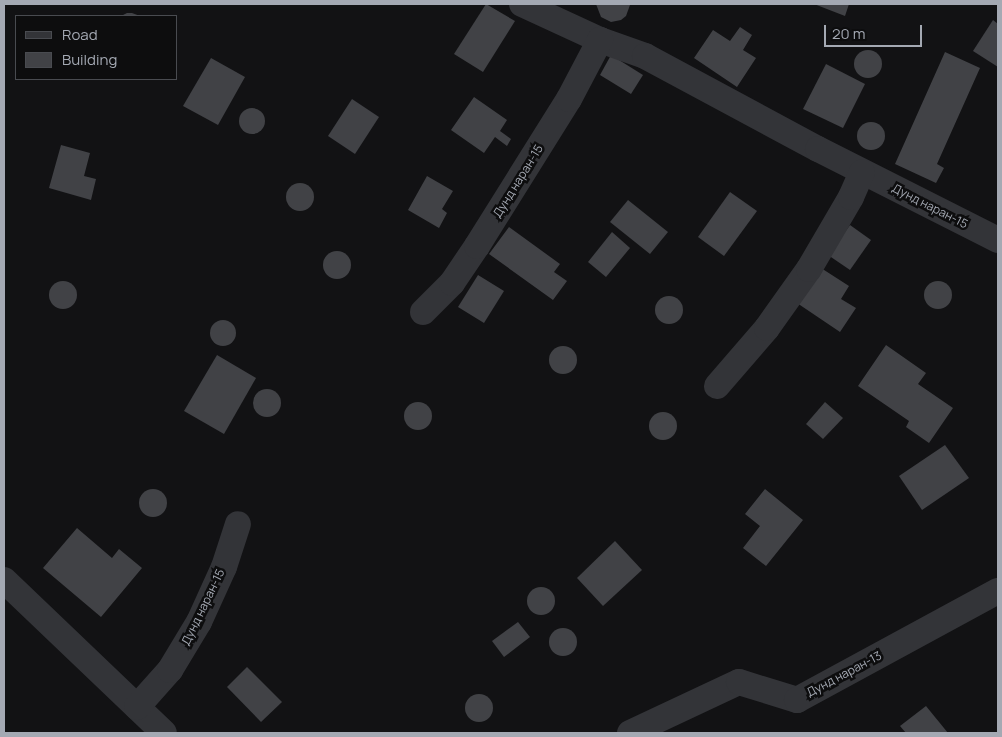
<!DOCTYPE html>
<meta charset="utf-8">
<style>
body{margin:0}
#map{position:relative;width:1002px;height:737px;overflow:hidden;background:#121214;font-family:Manrope,sans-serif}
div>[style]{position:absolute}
.building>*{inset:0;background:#414246}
.round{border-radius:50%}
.street>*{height:26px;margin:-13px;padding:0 13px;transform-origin:13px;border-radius:13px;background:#333438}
span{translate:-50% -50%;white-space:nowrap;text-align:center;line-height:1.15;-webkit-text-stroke:5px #0d0d0e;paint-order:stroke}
.street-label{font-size:12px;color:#a4a9b3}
.frame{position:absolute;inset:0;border:5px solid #a4a9b3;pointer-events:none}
.legend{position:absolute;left:15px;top:15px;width:162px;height:65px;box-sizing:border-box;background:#0d0d0e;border:1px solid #494b50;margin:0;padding:6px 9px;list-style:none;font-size:15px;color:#a4a9b3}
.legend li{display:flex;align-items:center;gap:10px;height:25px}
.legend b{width:25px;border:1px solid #494b50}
.scale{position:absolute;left:824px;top:25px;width:98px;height:22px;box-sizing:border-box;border:2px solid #a4a9b3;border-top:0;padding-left:6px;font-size:15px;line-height:18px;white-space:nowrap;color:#a4a9b3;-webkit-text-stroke:4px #0d0d0e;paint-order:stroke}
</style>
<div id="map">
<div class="building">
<div style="clip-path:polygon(486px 4px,515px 21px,483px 72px,454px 54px)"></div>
<div style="clip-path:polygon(596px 4px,630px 4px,630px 5px,626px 16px,621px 20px,611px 22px,601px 17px)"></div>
<div style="clip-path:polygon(814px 4px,849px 4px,845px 16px)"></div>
<div style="clip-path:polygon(127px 13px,132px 13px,140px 16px,121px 16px)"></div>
<div style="clip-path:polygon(993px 20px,998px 24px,998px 67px,973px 51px)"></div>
<div style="clip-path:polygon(740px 27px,752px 35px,743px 50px,756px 58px,737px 87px,694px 58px,713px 30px,730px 41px)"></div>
<div class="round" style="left:854px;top:50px;width:28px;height:28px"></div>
<div style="clip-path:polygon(945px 52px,980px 68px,937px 164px,944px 168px,936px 183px,895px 164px)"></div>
<div style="clip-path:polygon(611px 55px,643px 75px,631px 94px,600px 75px)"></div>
<div style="clip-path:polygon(211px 58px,245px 77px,218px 125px,183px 106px)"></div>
<div style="clip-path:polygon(826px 64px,865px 84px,843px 128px,803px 109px)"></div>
<div style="clip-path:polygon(474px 97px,507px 120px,500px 131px,511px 139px,507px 146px,495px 137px,484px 153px,451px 130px)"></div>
<div style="clip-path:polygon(352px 99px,379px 117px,355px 154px,328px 136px)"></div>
<div class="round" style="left:239px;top:108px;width:26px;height:26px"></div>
<div class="round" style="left:857px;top:122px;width:28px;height:28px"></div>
<div style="clip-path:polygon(61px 145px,90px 153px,84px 176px,96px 179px,91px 200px,49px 188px)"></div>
<div style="clip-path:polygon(427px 176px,453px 191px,442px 209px,447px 213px,439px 228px,408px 210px)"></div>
<div class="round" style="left:286px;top:183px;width:28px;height:28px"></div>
<div style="clip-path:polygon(730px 192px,757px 211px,724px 256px,698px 237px)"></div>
<div style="clip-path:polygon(628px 200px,668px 232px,650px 254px,610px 222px)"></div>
<div style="clip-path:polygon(850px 225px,871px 240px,850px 270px,828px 255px)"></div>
<div style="clip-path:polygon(509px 227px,560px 264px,554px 272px,567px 281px,553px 300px,489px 254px)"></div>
<div style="clip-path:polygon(612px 232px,630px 248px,606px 277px,588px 262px)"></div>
<div class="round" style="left:323px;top:251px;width:28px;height:28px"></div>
<div style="clip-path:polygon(821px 268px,849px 286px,841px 299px,856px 308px,840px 332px,797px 303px)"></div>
<div style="clip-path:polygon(478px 275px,504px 291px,484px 323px,458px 307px)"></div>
<div class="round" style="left:49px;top:281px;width:28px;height:28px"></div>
<div class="round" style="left:924px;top:281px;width:28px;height:28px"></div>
<div class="round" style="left:655px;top:296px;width:28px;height:28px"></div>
<div class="round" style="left:210px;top:320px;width:26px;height:26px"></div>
<div style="clip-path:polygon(886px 345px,926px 373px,918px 384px,953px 408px,929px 443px,906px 427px,909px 421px,858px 386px)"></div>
<div class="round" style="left:549px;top:346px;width:28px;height:28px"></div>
<div style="clip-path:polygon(217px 355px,256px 378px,224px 434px,184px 411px)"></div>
<div class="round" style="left:253px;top:389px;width:28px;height:28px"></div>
<div style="clip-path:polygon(825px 402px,843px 418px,823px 439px,806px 424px)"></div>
<div class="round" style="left:404px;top:402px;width:28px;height:28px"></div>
<div class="round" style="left:649px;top:412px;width:28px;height:28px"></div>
<div style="clip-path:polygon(945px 445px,969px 478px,922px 510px,899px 476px)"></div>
<div style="clip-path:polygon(765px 489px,803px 520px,766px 566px,743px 548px,760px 526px,745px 514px)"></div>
<div class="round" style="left:139px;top:489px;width:28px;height:28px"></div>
<div style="clip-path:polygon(77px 528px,112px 558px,119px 549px,142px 568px,101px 617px,43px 568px)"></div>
<div style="clip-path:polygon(615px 541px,642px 570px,603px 606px,577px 578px)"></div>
<div class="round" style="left:527px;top:587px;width:28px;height:28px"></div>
<div style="clip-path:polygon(518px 622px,530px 637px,504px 657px,492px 641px)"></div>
<div class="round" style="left:549px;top:628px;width:28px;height:28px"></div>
<div style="clip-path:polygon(247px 667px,282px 702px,261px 722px,227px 687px)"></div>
<div class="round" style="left:465px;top:694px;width:28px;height:28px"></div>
<div style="clip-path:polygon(926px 706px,948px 733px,906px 733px,900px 726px)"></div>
</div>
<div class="street">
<div style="left:522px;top:4px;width:86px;rotate:24.8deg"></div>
<div style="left:600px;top:40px;width:48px;rotate:19.6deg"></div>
<div style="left:645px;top:56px;width:196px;rotate:28.3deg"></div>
<div style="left:818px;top:149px;width:202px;rotate:26.8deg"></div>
<div style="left:423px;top:312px;width:41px;rotate:-45deg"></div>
<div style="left:452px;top:283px;width:45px;rotate:-56deg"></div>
<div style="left:477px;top:246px;width:173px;rotate:-58deg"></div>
<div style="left:569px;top:99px;width:67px;rotate:-62.3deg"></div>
<div style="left:717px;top:386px;width:77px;rotate:-49.2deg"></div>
<div style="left:767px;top:328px;width:72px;rotate:-54.6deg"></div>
<div style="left:809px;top:269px;width:83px;rotate:-59.7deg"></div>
<div style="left:851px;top:197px;width:27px;rotate:-66deg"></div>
<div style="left:4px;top:580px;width:221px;rotate:43.7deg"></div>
<div style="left:137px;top:707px;width:50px;rotate:-48.3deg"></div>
<div style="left:170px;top:670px;width:56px;rotate:-58.9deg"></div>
<div style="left:199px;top:622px;width:60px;rotate:-65.6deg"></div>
<div style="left:224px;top:567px;width:45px;rotate:-72deg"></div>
<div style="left:630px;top:733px;width:120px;rotate:-25.1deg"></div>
<div style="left:739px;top:682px;width:61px;rotate:17.2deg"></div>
<div style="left:797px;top:700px;width:229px;rotate:-28.5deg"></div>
</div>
<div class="street-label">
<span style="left:518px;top:181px;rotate:-58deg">Дунд наран-15</span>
<span style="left:930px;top:206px;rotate:27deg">Дунд наран-15</span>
<span style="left:203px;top:607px;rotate:-64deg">Дунд наран-15</span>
<span style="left:844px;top:674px;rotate:-28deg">Дунд наран-13</span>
</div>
<div class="frame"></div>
<ul class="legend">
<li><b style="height:6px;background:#333438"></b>Road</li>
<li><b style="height:14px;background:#414246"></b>Building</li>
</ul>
<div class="scale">20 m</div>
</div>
